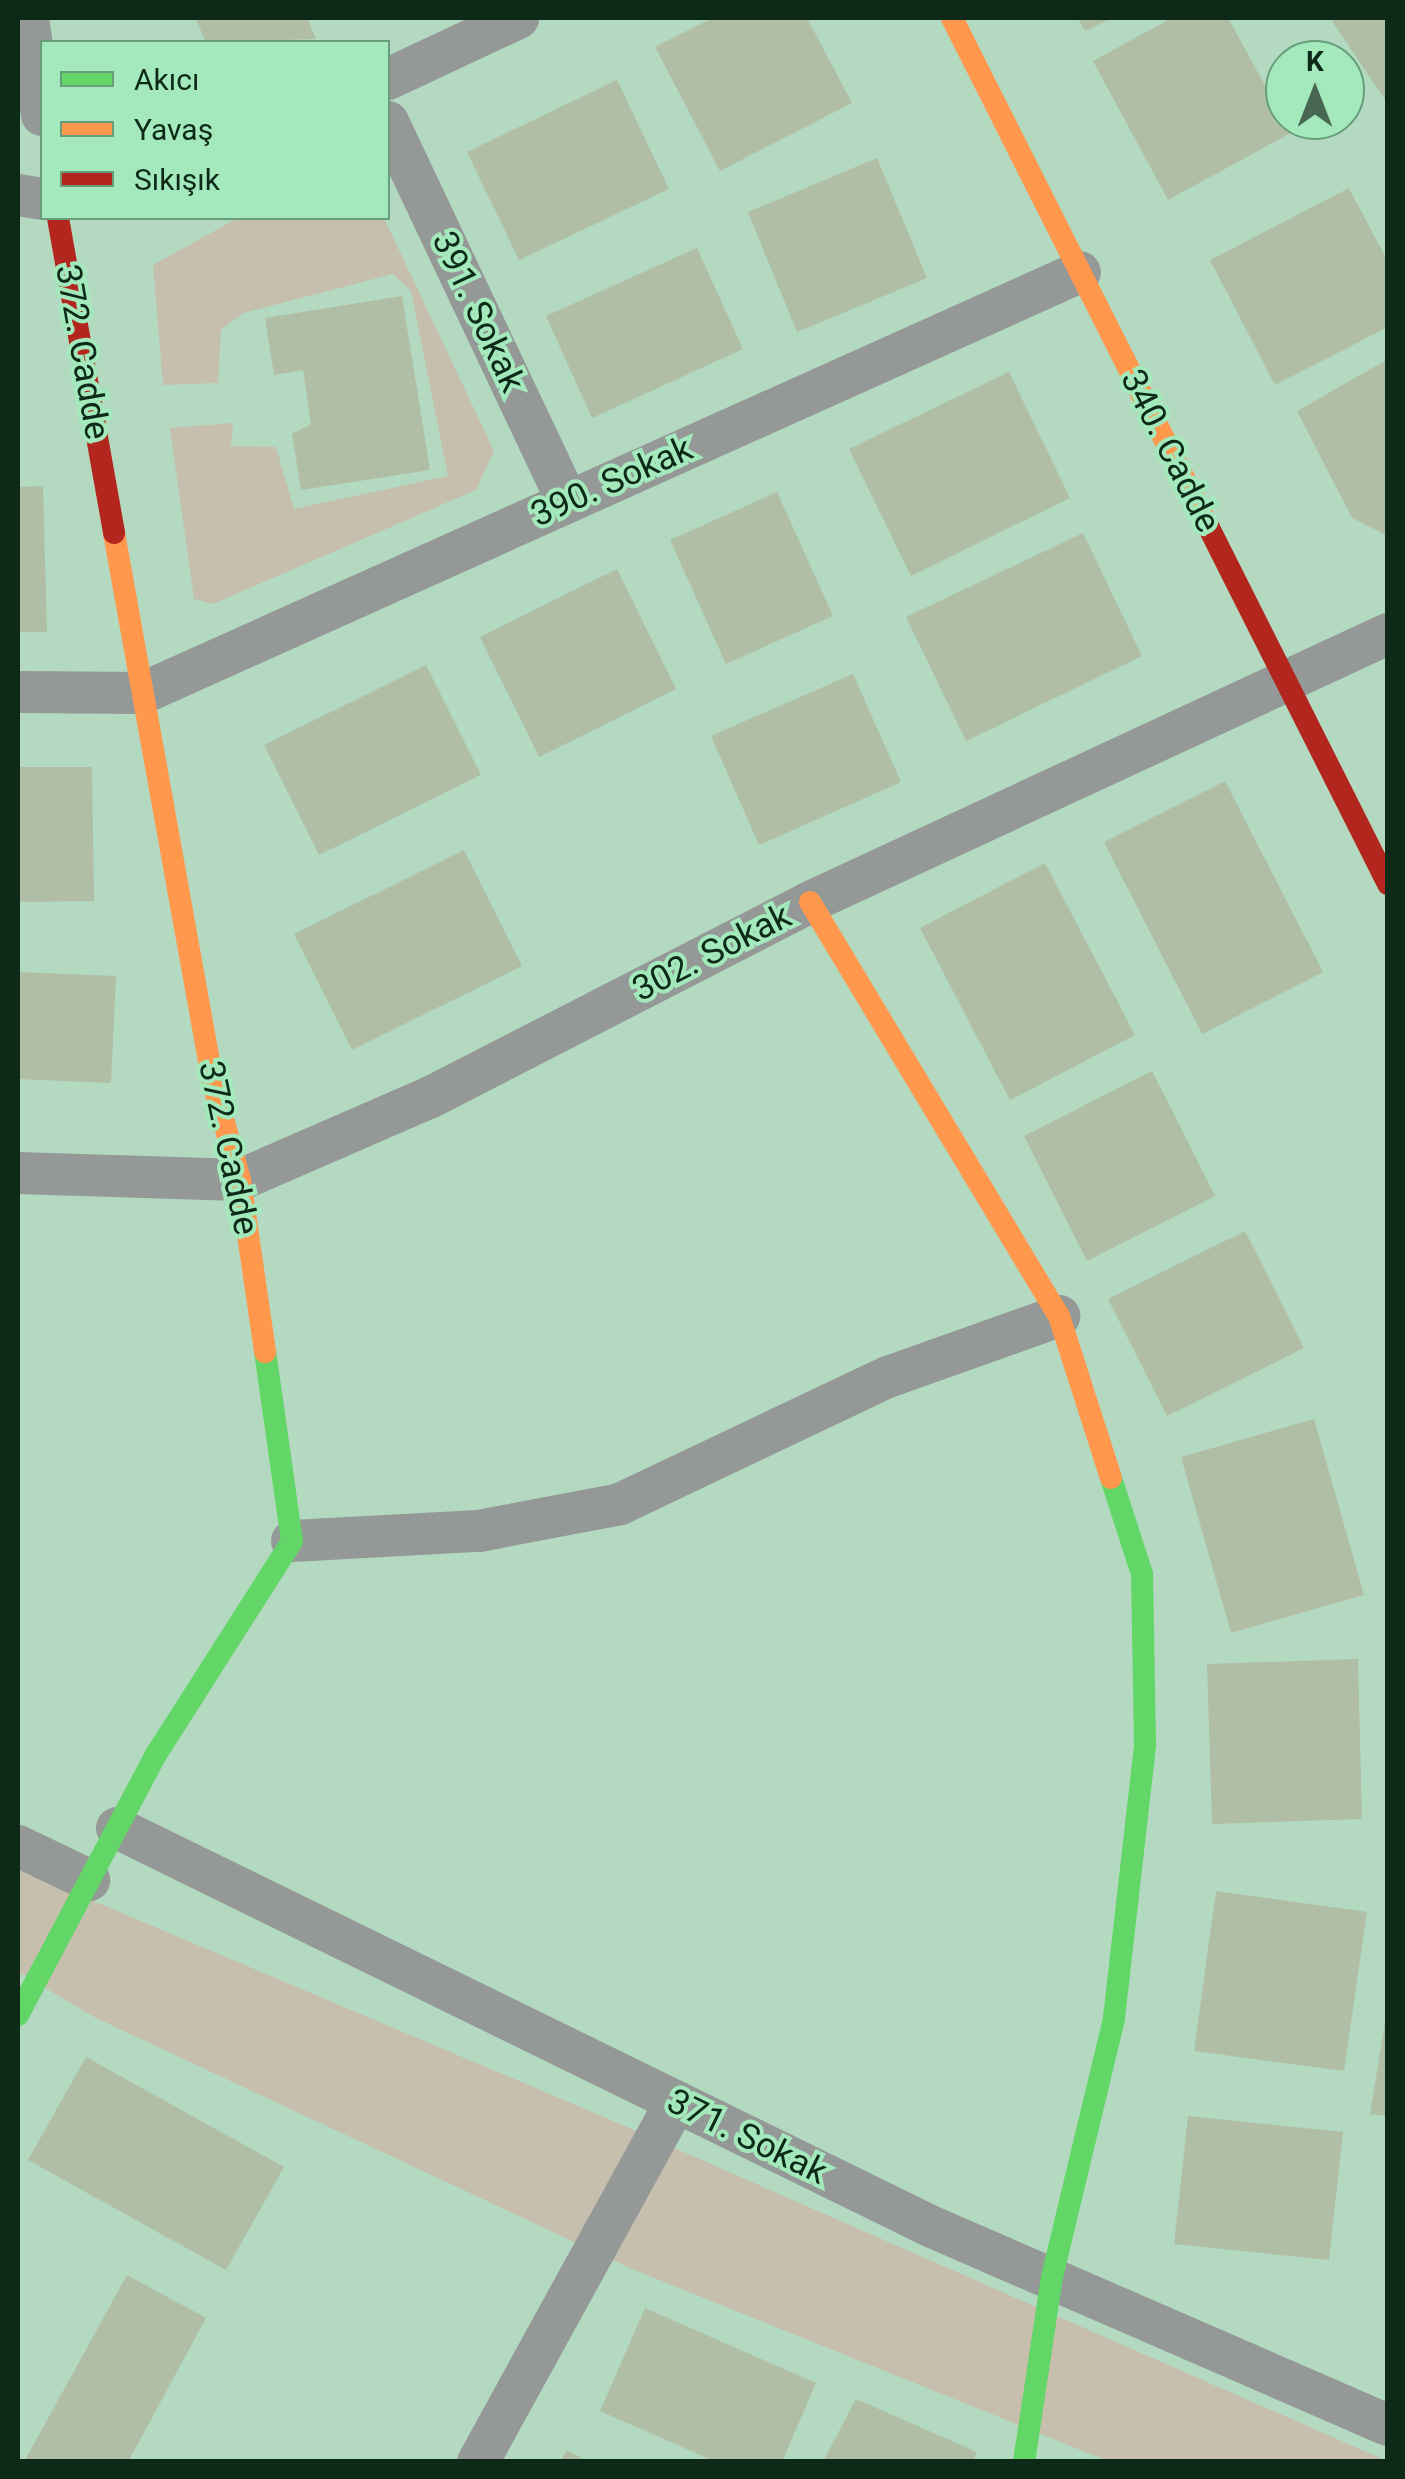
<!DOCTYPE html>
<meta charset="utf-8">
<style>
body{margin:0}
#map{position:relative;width:1405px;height:2479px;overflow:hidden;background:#b3d9c0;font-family:Roboto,sans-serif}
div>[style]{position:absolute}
.green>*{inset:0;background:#c6bfad}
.building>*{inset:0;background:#b0bea6}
.street>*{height:42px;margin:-21px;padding:0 21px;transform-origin:21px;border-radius:21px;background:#949896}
.fast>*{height:22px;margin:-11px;padding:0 11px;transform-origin:11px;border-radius:11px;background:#63d668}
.slow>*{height:22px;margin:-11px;padding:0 11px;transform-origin:11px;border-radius:11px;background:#ff974d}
.jam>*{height:22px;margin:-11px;padding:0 11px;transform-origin:11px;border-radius:11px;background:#b3261e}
span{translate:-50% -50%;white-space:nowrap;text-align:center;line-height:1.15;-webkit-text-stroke:8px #a3e9bb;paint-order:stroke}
.street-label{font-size:35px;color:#0d2a19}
.frame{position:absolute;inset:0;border:20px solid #0d2a19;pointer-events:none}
.legend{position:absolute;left:40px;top:40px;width:350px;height:180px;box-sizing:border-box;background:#a3e9bb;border:2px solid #679d7a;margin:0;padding:12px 18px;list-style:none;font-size:30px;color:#0d2a19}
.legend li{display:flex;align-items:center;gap:20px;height:50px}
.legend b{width:50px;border:2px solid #679d7a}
.north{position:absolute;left:1265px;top:40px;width:100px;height:100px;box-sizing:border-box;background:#a3e9bb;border:2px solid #679d7a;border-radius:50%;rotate:0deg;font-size:28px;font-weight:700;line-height:40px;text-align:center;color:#0d2a19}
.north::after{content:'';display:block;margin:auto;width:35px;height:45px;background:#476753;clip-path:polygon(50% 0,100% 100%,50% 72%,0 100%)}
</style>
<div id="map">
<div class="green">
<div style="clip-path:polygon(238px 218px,384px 218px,494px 451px,476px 490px,213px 604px,194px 599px,170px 428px,233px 423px,231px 446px,276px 447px,294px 509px,448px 476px,411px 291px,393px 274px,243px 313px,221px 330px,218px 383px,163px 385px,153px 265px)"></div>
<div style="clip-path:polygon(18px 1869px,604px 2117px,1387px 2461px,1108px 2461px,632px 2269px,96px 2018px,18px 1972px)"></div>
</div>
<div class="building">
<div style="clip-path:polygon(195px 18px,307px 18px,316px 39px,206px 42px)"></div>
<div style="clip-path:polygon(713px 18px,807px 18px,852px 103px,720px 171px,655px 47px)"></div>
<div style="clip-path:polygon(1078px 18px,1112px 18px,1085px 31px)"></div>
<div style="clip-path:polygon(1172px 18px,1228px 18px,1291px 133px,1168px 200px,1093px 61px)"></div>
<div style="clip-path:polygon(1330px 18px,1388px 18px,1388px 104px)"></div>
<div style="clip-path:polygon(617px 80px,669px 189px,519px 260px,467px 152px)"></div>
<div style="clip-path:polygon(877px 158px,927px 278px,797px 332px,748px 212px)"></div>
<div style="clip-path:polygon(1349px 188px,1388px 262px,1388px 327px,1275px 385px,1210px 260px)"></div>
<div style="clip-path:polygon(697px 248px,743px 349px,592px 418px,546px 316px)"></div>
<div style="clip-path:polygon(402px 296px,430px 470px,301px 490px,292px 434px,311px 424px,303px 370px,274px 375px,265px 318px)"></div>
<div style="clip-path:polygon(1388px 359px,1388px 536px,1352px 518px,1297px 411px)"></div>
<div style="clip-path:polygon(1009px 372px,1070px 498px,911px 576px,849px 449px)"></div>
<div style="clip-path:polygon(43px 486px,47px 632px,18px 632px,18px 487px)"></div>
<div style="clip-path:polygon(777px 492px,833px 616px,726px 664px,670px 540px)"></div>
<div style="clip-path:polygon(1083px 533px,1142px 656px,966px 741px,906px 617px)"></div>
<div style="clip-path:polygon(617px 569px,676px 689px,539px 757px,480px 637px)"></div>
<div style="clip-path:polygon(426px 665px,481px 775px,319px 855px,264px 745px)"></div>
<div style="clip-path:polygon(853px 674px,901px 782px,759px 845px,711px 736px)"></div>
<div style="clip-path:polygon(18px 767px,92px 767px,94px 901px,18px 902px)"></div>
<div style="clip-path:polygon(1225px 781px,1323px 972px,1202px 1034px,1104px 842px)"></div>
<div style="clip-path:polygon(464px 850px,522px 966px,352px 1050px,294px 934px)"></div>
<div style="clip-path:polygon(1045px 863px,1135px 1035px,1010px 1100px,920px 928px)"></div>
<div style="clip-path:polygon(18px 972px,116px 976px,111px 1083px,18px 1079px)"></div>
<div style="clip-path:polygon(1152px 1071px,1215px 1196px,1087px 1261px,1024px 1136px)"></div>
<div style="clip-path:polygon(1245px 1231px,1304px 1348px,1167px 1416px,1108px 1299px)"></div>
<div style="clip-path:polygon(1314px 1419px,1364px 1595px,1231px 1633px,1181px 1457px)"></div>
<div style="clip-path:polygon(1358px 1659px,1362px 1819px,1212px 1824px,1207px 1664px)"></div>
<div style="clip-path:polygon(1216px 1891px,1367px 1912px,1344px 2071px,1194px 2051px)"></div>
<div style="clip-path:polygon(1385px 2022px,1388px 2022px,1388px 2116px,1370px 2114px)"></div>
<div style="clip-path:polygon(86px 2057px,284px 2167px,226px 2270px,28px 2160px)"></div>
<div style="clip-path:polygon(1188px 2116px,1343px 2132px,1329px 2260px,1174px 2244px)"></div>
<div style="clip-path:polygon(127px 2275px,206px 2318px,128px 2462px,24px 2462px)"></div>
<div style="clip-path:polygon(645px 2308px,816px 2383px,782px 2462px,716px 2462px,600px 2411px)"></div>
<div style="clip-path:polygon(856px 2399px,977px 2452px,973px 2462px,823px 2462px)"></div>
<div style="clip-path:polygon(567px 2450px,589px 2462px,560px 2462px)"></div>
</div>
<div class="street">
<div style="left:28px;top:18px;width:98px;rotate:81.8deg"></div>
<div style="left:388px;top:79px;width:144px;rotate:-25.1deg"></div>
<div style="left:388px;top:122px;width:420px;rotate:64.7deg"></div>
<div style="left:18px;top:195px;width:24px;rotate:9deg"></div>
<div style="left:18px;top:692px;width:125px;rotate:0.5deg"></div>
<div style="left:143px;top:693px;width:1027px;rotate:-24.19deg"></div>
<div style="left:18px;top:1173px;width:222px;rotate:1.8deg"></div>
<div style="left:240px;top:1180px;width:206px;rotate:-23.5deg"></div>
<div style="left:429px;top:1098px;width:428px;rotate:-27.2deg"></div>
<div style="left:810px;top:902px;width:637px;rotate:-24.88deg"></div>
<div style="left:292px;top:1541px;width:187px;rotate:-3.1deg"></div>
<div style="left:479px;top:1531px;width:144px;rotate:-10.8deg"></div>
<div style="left:620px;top:1504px;width:297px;rotate:-25.4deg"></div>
<div style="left:888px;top:1377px;width:182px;rotate:-19.6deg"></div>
<div style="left:117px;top:1828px;width:905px;rotate:26.08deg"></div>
<div style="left:930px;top:2226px;width:499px;rotate:23.5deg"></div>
<div style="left:18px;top:1846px;width:79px;rotate:25.6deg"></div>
<div style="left:478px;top:2462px;width:411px;rotate:-61.2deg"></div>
</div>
<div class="fast">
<div style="left:18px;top:2015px;width:297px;rotate:-62.1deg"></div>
<div style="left:157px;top:1753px;width:251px;rotate:-57.5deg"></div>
<div style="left:292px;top:1541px;width:191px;rotate:-98.1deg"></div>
<div style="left:1024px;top:2462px;width:187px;rotate:-81.4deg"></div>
<div style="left:1052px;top:2277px;width:266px;rotate:-76.5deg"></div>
<div style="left:1114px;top:2018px;width:276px;rotate:-83.5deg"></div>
<div style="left:1145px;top:1744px;width:170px;rotate:-91deg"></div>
<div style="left:1142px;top:1574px;width:101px;rotate:-107.9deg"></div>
</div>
<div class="slow">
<div style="left:952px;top:18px;width:569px;rotate:63.25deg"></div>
<div style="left:114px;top:533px;width:559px;rotate:79.8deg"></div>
<div style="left:213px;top:1083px;width:101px;rotate:74.4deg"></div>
<div style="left:240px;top:1180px;width:174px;rotate:81.7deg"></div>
<div style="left:810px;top:902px;width:483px;rotate:59deg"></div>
<div style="left:1059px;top:1316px;width:170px;rotate:72.2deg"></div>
</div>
<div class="jam">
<div style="left:58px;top:218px;width:320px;rotate:79.9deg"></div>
<div style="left:1208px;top:526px;width:401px;rotate:63.3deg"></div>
</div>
<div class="street-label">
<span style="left:478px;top:312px;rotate:65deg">391. Sokak</span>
<span style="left:82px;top:352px;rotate:80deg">372. Cadde</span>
<span style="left:1170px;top:451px;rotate:63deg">340. Cadde</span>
<span style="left:612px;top:482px;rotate:-24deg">390. Sokak</span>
<span style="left:712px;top:953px;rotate:-27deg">302. Sokak</span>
<span style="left:228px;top:1148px;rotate:78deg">372. Cadde</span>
<span style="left:747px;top:2137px;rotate:26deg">371. Sokak</span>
</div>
<div class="frame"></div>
<ul class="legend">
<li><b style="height:12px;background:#63d668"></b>Akıcı</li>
<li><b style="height:12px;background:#ff974d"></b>Yavaş</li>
<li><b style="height:12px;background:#b3261e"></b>Sıkışık</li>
</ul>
<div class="north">K</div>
</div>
